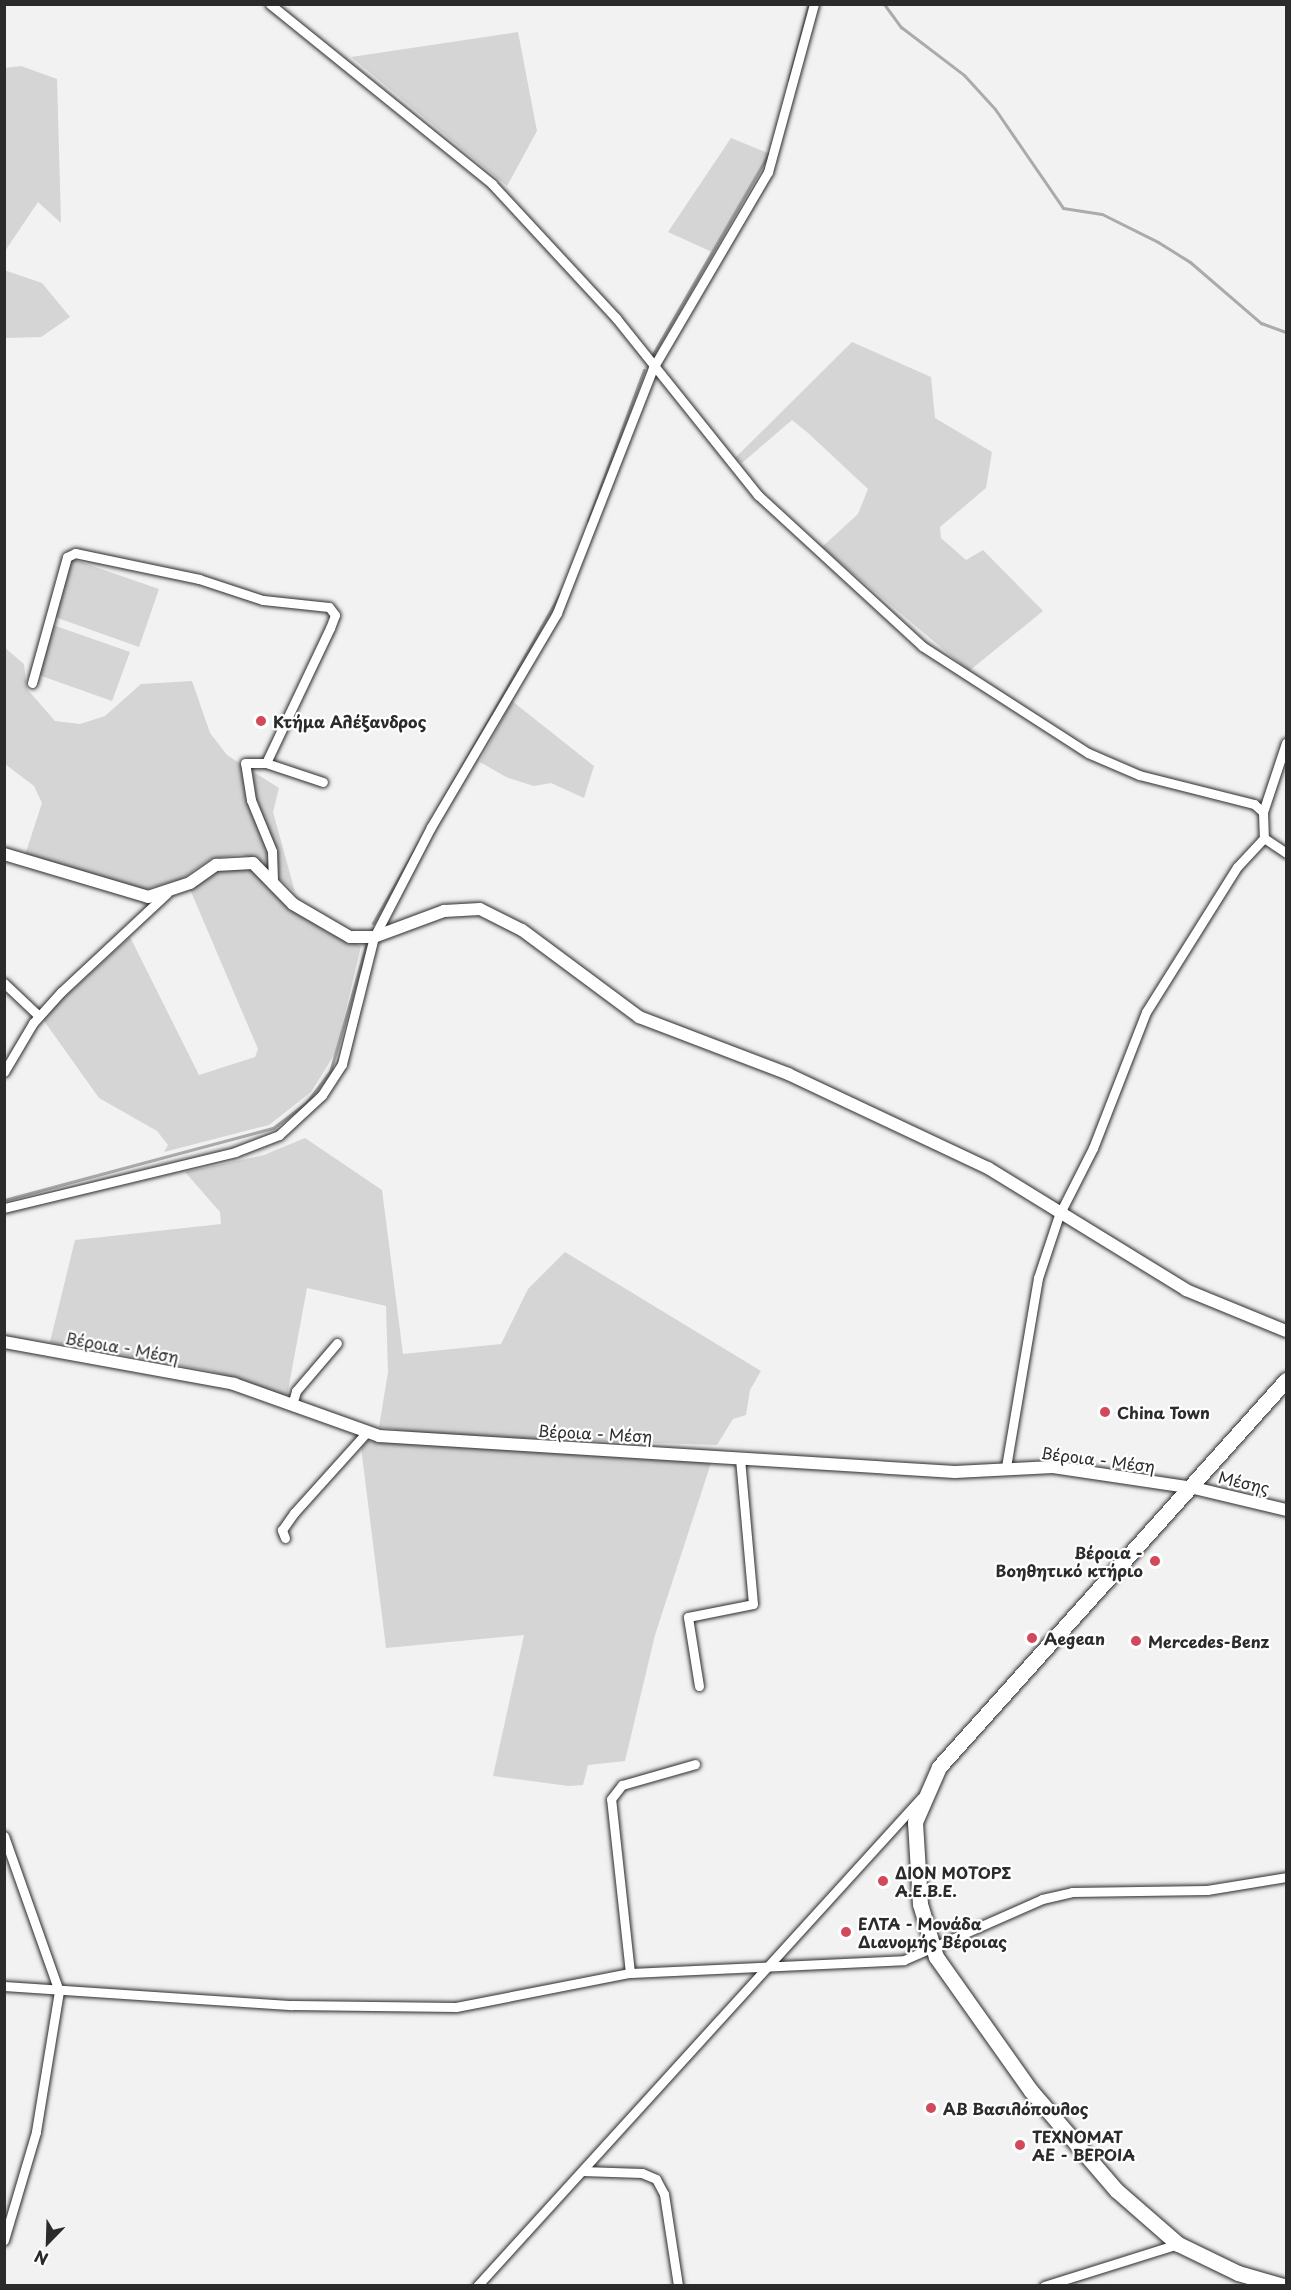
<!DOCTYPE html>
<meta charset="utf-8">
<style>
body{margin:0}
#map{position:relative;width:1291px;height:2290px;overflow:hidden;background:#f2f2f2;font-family:"Playpen Sans",sans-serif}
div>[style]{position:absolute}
.green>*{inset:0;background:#d5d5d5}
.stream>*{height:3px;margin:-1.5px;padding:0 1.5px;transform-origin:1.5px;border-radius:1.5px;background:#ababab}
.roads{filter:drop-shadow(0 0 2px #2b2b2b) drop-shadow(0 0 2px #2b2b2b)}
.minor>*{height:9px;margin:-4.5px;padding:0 4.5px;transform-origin:4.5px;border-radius:4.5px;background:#fff}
.tertiary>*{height:12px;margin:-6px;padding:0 6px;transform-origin:6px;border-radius:6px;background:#fff}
.primary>*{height:15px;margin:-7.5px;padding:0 7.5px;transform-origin:7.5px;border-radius:7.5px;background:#fff}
.dots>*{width:16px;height:16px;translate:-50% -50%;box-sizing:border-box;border:3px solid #fff;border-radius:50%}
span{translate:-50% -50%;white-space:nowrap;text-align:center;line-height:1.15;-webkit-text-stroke:4.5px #fff;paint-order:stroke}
.poi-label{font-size:16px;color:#2b2b2b;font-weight:700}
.left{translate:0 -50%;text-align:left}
.right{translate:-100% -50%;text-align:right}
.street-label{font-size:16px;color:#2b2b2b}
.frame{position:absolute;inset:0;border:6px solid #2b2b2b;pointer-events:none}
.north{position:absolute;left:18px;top:2212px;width:60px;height:60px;-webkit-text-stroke:4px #fff;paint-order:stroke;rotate:203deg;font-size:16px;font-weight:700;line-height:24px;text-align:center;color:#2b2b2b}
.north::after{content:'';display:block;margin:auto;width:21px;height:27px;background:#2b2b2b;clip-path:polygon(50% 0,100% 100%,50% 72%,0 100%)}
</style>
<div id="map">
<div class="green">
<div style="clip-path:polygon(518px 32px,537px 131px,507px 186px,351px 57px)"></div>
<div style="clip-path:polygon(21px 66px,57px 79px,61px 223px,38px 202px,5px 251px,5px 68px)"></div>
<div style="clip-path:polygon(731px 138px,768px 153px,712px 252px,668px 232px)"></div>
<div style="clip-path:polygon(4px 270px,42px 283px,70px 317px,41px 337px,5px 338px)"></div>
<div style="clip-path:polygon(852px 342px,931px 377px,935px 418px,992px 452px,986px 488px,940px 527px,941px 538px,966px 560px,983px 550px,1043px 611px,969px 671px,822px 547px,858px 514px,868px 489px,808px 433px,792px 420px,742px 463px,735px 458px)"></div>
<div style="clip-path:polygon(72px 559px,159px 589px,139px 647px,52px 616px)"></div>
<div style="clip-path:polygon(53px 625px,130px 652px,112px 701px,36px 674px)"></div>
<div style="clip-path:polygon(4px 647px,24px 664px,27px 689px,55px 721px,80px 724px,105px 716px,141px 684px,192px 681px,210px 733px,227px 755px,279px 788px,273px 812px,295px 892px,258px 860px,241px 854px,210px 859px,181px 879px,142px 890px,25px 855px,42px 803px,34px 786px,5px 764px)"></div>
<div style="clip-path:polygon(512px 701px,594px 766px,584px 798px,551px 783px,534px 786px,506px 777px,480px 762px)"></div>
<div style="clip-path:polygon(251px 865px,291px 907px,327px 932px,361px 946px,336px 1052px,311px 1092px,269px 1125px,164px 1152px,168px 1145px,157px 1131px,99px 1098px,42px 1018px,130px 937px,199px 1075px,255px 1057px,258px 1049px,189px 887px,217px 869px)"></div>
<div style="clip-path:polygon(305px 1138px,382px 1190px,403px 1354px,501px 1344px,528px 1289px,565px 1252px,761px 1371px,750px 1390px,746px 1415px,733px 1419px,717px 1445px,445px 1436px,379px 1427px,388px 1372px,386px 1306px,307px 1288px,287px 1396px,211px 1371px,50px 1342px,75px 1240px,221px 1224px,220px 1212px,185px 1172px,264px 1155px)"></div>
<div style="clip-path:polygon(368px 1441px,711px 1463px,655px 1635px,625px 1761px,588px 1765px,583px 1785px,569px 1786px,493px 1776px,524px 1635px,386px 1648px,361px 1447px)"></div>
</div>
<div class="stream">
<div style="left:884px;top:4px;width:29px;rotate:54deg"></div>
<div style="left:901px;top:27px;width:79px;rotate:37.3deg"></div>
<div style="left:964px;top:75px;width:46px;rotate:47.6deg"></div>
<div style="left:995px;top:109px;width:120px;rotate:55.5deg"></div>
<div style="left:1063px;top:208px;width:39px;rotate:9deg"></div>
<div style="left:1102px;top:214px;width:63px;rotate:26.6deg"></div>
<div style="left:1158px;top:242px;width:38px;rotate:32deg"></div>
<div style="left:1190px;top:262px;width:94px;rotate:40.7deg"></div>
<div style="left:1261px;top:323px;width:27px;rotate:20deg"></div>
<div style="left:789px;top:80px;width:79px;rotate:-75.3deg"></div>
<div style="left:653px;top:354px;width:232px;rotate:-60deg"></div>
<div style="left:588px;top:521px;width:161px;rotate:-69.7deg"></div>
<div style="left:373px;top:923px;width:378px;rotate:-60.4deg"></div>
<div style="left:4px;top:1200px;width:278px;rotate:-15deg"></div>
<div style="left:273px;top:1128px;width:43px;rotate:-37.4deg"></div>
<div style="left:307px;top:1102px;width:38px;rotate:-53deg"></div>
<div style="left:330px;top:1072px;width:131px;rotate:-74.1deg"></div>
</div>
<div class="roads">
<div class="minor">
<div style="left:270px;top:4px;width:286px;rotate:39deg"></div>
<div style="left:492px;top:184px;width:183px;rotate:47.2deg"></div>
<div style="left:616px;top:318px;width:227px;rotate:51.3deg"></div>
<div style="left:758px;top:495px;width:223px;rotate:42.6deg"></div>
<div style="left:922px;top:646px;width:197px;rotate:32.8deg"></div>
<div style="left:1088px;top:753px;width:56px;rotate:23.3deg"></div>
<div style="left:1139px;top:775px;width:119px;rotate:14.2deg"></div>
<div style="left:1254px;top:804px;width:12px;rotate:42deg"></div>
<div style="left:1263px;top:812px;width:26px;rotate:88deg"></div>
<div style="left:1264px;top:838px;width:27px;rotate:34deg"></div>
<div style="left:32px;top:683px;width:131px;rotate:-74.5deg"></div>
<div style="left:67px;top:557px;width:9px;rotate:-27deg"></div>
<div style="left:75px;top:553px;width:127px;rotate:11.8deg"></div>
<div style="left:199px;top:579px;width:67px;rotate:18.2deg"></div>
<div style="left:263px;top:600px;width:66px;rotate:6.1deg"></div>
<div style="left:329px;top:607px;width:10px;rotate:53deg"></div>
<div style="left:335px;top:615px;width:14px;rotate:111deg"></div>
<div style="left:330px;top:628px;width:149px;rotate:115.4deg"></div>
<div style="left:1263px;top:812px;width:73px;rotate:-71.6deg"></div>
<div style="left:273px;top:880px;width:29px;rotate:-92deg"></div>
<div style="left:272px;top:851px;width:55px;rotate:-112.4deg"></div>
<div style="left:251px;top:800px;width:37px;rotate:-99deg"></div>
<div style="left:245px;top:763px;width:21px"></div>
<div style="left:266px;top:763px;width:60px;rotate:18.4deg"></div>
<div style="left:4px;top:983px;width:48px;rotate:43.3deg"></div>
<div style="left:4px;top:1072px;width:57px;rotate:-59.4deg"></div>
<div style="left:33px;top:1023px;width:42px;rotate:-47.9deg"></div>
<div style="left:61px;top:992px;width:145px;rotate:-43deg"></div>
<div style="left:4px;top:1208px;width:238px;rotate:-13.6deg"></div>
<div style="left:235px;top:1152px;width:47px;rotate:-21.1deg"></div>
<div style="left:279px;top:1135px;width:59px;rotate:-42.9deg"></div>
<div style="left:322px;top:1095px;width:37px;rotate:-57deg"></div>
<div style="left:342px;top:1064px;width:131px;rotate:-75.9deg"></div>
<div style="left:374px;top:937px;width:124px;rotate:-62.6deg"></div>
<div style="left:431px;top:827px;width:248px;rotate:-59.5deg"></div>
<div style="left:557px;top:613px;width:263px;rotate:-68.6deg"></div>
<div style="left:653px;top:368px;width:227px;rotate:-59.6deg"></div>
<div style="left:768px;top:172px;width:174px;rotate:-74.7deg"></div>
<div style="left:292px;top:1405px;width:15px;rotate:-74deg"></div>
<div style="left:296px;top:1391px;width:63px;rotate:-49.5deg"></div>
<div style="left:1006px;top:1467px;width:192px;rotate:-80.4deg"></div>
<div style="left:1038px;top:1278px;width:66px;rotate:-71.6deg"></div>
<div style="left:1059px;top:1215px;width:75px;rotate:-63.1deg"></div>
<div style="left:1093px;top:1148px;width:146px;rotate:-68.7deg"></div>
<div style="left:1146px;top:1012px;width:171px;rotate:-57.9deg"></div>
<div style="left:1237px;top:867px;width:40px;rotate:-47deg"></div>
<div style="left:285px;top:1538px;width:9px;rotate:-111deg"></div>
<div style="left:282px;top:1530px;width:21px;rotate:-55deg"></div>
<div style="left:294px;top:1513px;width:108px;rotate:-48deg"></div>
<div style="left:699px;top:1686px;width:70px;rotate:-99.1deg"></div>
<div style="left:688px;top:1617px;width:66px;rotate:-11.3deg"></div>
<div style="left:753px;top:1604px;width:146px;rotate:-95.1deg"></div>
<div style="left:4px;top:1836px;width:164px;rotate:70.5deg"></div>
<div style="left:59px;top:1991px;width:143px;rotate:99.3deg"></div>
<div style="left:36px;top:2132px;width:113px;rotate:106.5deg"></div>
<div style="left:630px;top:1973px;width:175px;rotate:-96.2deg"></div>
<div style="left:611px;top:1799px;width:18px;rotate:-52deg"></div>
<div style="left:622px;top:1785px;width:76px;rotate:-16deg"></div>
<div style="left:4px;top:1986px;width:289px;rotate:3.8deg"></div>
<div style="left:292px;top:2005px;width:164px;rotate:0.7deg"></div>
<div style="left:456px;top:2007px;width:177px;rotate:-11.1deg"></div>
<div style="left:630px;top:1973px;width:274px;rotate:-2.7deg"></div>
<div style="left:904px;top:1960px;width:151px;rotate:-23.8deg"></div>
<div style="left:1042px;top:1899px;width:31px;rotate:-13deg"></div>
<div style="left:1072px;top:1892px;width:135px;rotate:-0.8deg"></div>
<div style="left:1207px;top:1890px;width:80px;rotate:-9.3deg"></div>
<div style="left:582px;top:2171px;width:60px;rotate:1.9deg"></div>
<div style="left:642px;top:2173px;width:15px;rotate:23deg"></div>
<div style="left:656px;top:2179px;width:17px;rotate:62deg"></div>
<div style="left:664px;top:2194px;width:93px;rotate:81.3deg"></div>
<div style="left:477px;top:2286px;width:660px;rotate:-47.7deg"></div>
<div style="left:1044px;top:2286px;width:140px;rotate:-17.4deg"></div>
</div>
<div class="tertiary">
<div style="left:4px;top:854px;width:150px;rotate:16.6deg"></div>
<div style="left:148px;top:897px;width:44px;rotate:-18.4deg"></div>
<div style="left:190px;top:883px;width:32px;rotate:-35deg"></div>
<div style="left:216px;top:865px;width:37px;rotate:-3deg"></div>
<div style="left:253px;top:863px;width:57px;rotate:45.7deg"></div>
<div style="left:293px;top:904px;width:66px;rotate:30.1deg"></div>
<div style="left:350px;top:937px;width:24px"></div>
<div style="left:374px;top:937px;width:75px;rotate:-20.4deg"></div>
<div style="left:444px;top:911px;width:36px;rotate:-3deg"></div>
<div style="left:480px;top:909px;width:47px;rotate:26.6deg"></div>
<div style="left:522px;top:930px;width:146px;rotate:36.6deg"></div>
<div style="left:639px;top:1017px;width:160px;rotate:20.9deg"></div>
<div style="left:788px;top:1074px;width:221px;rotate:25.2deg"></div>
<div style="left:988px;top:1168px;width:233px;rotate:31.6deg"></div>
<div style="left:1186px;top:1290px;width:108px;rotate:22.3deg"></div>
<div style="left:4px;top:1342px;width:234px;rotate:10.3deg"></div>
<div style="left:234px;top:1384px;width:154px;rotate:19.7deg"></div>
<div style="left:379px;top:1436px;width:577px;rotate:3.58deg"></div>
<div style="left:955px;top:1472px;width:98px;rotate:-2.9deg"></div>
<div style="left:1053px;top:1467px;width:143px;rotate:8.5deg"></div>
<div style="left:1194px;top:1488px;width:95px;rotate:13.4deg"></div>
</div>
<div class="primary">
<div style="left:1283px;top:2286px;width:47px;rotate:-163.9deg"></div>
<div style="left:1238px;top:2273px;width:67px;rotate:-154.2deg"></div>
<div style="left:1178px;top:2244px;width:82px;rotate:-138.9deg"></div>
<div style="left:1116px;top:2190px;width:130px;rotate:-130.6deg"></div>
<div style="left:1031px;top:2091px;width:164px;rotate:-125.3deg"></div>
<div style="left:936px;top:1957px;width:55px;rotate:-106.8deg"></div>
<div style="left:920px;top:1904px;width:82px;rotate:-93.5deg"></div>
<div style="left:915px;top:1822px;width:60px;rotate:-66.4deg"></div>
<div style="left:939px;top:1767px;width:520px;rotate:-48.12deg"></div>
</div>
</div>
<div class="dots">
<div style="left:261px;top:721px;background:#d1495b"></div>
<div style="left:1105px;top:1412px;background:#d1495b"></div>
<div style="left:1155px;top:1561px;background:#d1495b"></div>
<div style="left:1032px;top:1638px;background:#d1495b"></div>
<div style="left:1136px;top:1641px;background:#d1495b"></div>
<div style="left:883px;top:1881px;background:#d1495b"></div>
<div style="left:846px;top:1932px;background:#d1495b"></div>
<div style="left:931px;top:2108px;background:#d1495b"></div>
<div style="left:1020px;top:2145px;background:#d1495b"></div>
</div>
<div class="poi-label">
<span class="left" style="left:273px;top:721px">Κτήμα Αλέξανδρος</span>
<span class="left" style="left:1117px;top:1412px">China Town</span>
<span class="right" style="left:1143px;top:1561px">Βέροια -<br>Βοηθητικό κτήριο</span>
<span class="left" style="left:1044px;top:1638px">Aegean</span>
<span class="left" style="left:1148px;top:1641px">Mercedes-Benz</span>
<span class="left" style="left:895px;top:1881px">ΔΙΟΝ ΜΟΤΟΡΣ<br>Α.Ε.Β.Ε.</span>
<span class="left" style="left:858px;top:1932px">ΕΛΤΑ - Μονάδα<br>Διανομής Βέροιας</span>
<span class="left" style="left:943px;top:2108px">ΑΒ Βασιλόπουλος</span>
<span class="left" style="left:1032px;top:2145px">ΤΕΧΝΟΜΑΤ<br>ΑΕ - ΒΕΡΟΙΑ</span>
</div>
<div class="street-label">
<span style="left:122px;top:1347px;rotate:10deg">Βέροια - Μέση</span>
<span style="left:595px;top:1433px;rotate:3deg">Βέροια - Μέση</span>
<span style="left:1098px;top:1459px;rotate:7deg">Βέροια - Μέση</span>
<span style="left:1244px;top:1482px;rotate:13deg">Μέσης</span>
</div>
<div class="frame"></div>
<div class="north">N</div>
</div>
